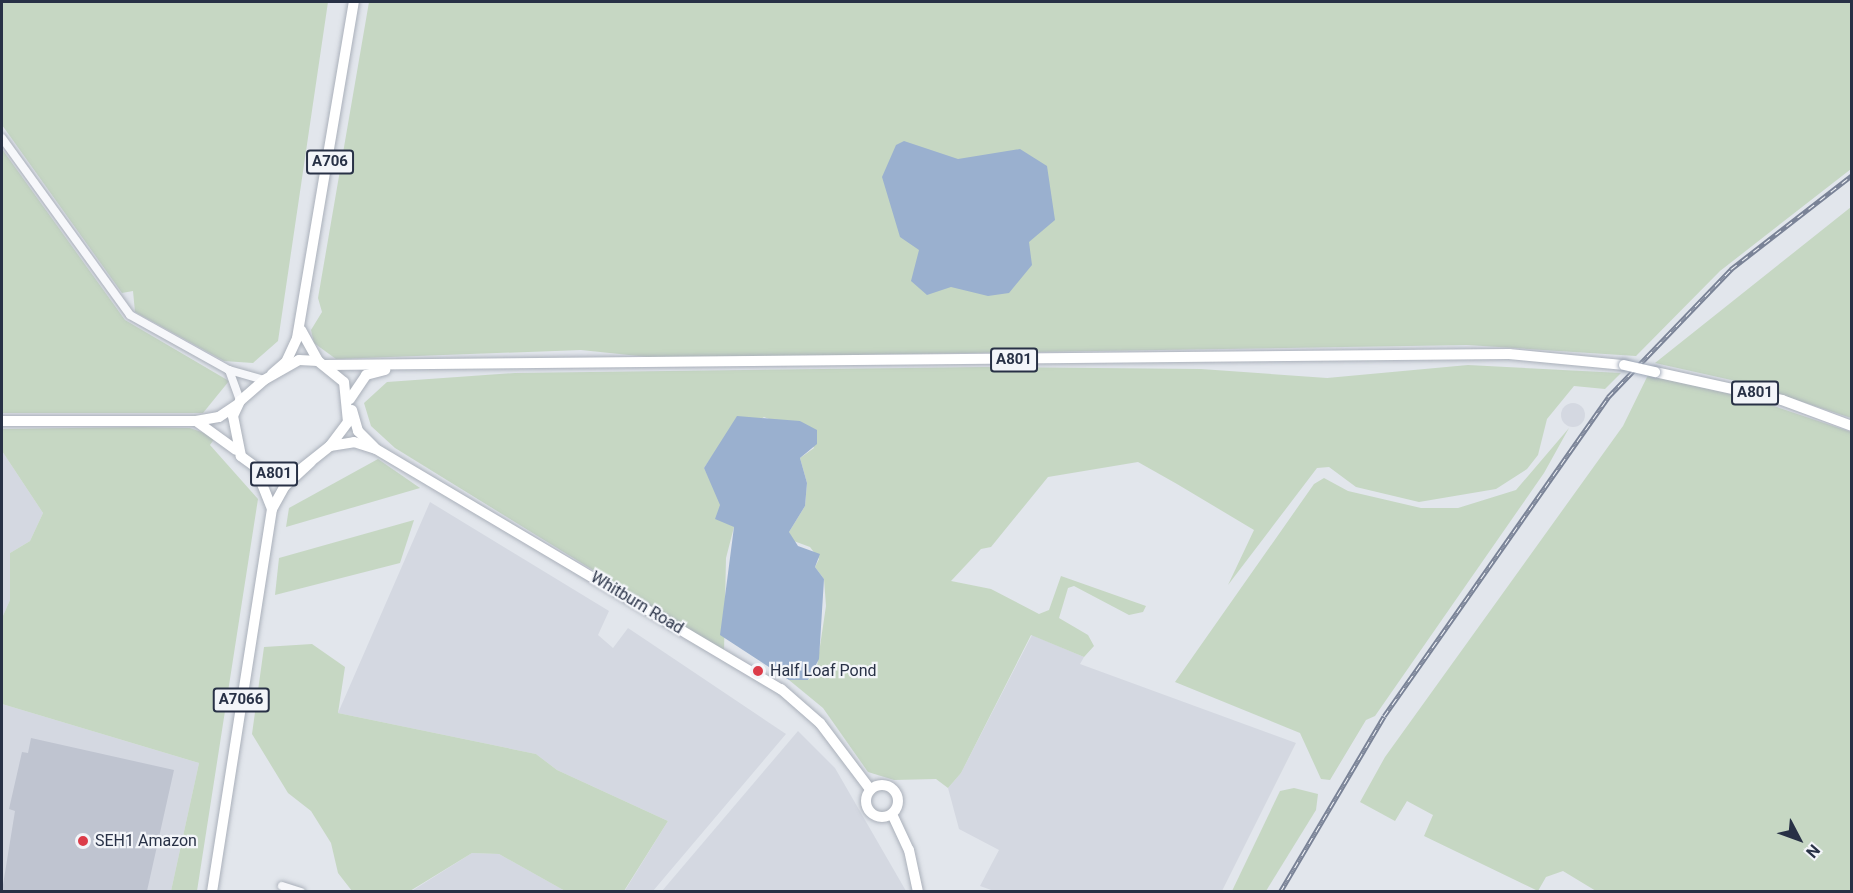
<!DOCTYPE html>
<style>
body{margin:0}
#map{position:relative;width:1853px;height:893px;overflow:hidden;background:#e2e6ec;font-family:Roboto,sans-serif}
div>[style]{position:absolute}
.built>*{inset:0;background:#d4d8e1}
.round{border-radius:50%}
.green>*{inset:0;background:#c6d7c3}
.water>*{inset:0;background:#9ab0cf}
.building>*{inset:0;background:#bfc4d0}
.roads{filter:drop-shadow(0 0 2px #aab0ba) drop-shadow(0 0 2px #aab0ba)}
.minor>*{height:8px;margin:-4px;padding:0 4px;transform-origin:4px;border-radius:4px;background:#f6f7fa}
.major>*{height:10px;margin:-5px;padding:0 5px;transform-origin:5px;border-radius:5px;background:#fff}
.major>.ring{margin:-5px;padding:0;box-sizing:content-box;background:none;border:10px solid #fff;border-radius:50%}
.rail>*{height:4.5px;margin-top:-2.25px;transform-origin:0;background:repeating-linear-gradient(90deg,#f3f5f9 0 7px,#7a8397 0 14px);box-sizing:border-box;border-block:2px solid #7a8397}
.bridges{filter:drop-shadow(0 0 2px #a0a9b9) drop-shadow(0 0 2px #a0a9b9)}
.major-bridge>*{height:10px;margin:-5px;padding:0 5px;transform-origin:5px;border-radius:5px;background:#fff}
.dots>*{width:16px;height:16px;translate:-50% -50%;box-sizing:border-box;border:3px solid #f3f5f9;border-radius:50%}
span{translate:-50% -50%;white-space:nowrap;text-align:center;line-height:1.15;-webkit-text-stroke:4.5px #f3f5f9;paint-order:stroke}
.shield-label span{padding:2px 4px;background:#f3f5f9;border:2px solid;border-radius:4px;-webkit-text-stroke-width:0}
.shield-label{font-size:15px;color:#283146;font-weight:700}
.street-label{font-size:16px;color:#283146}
.poi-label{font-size:16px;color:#283146}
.left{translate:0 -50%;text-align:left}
.frame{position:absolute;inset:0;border:3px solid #283146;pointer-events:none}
.north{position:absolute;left:1769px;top:809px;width:60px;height:60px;-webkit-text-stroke:4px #f3f5f9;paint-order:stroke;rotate:131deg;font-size:16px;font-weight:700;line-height:24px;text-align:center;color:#283146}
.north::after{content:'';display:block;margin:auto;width:21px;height:27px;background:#283146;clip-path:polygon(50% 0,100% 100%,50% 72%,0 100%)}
</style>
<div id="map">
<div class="built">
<div class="round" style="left:1561px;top:403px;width:24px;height:24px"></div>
<div style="clip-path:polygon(2px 451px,43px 513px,30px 541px,10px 553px,10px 600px,2px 618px)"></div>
<div style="clip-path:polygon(430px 502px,609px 611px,598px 635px,613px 648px,628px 628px,786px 734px,653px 891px,624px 892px,668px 821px,557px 770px,536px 754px,338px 713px)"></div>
<div style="clip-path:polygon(1032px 635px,1084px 657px,1080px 664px,1296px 743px,1222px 891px,994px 891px,980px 886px,999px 850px,959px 829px,948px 788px,961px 773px)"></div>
<div style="clip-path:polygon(2px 704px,199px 763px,171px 891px,2px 891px)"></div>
<div style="clip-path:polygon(798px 731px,835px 768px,906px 891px,662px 891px)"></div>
<div style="clip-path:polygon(472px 853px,499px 854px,565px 891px,410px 892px)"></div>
</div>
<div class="green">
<div style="clip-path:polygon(2px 2px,328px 2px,278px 341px,253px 363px,224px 361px,135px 312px,133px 291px,122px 293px,2px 125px)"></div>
<div style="clip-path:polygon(369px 2px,1851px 2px,1851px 169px,1720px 271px,1636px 356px,1467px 345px,658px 358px,581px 350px,336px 359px,314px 343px,311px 330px,322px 312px,318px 298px)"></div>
<div style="clip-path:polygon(2px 149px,125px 320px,229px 381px,203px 413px,2px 413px)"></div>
<div style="clip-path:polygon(1851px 207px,1851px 418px,1749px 384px,1655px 363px)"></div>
<div style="clip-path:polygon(1468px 365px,1621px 373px,1605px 389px,1574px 386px,1547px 419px,1538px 455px,1527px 469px,1496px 489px,1419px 502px,1356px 487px,1329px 467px,1317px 468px,1228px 585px,1254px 530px,1177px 484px,1138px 462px,1048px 477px,991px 547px,981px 549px,951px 581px,991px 589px,1039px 614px,1049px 610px,1061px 576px,1146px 606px,1143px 612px,1129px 615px,1074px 586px,1068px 588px,1059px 618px,1088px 635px,1094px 646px,1084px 657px,1031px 635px,961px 773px,948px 788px,936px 779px,894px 780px,868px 772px,823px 708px,789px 680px,808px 680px,816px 673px,826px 606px,824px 579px,815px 567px,819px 559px,810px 547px,791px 540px,789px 532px,805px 506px,807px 483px,800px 458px,814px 448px,800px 421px,779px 423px,764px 417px,721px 443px,704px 468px,734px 527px,726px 558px,724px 651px,395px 448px,371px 426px,364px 403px,387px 382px,515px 373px,984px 367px,1201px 369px,1327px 378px)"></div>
<div style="clip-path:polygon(1648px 375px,1756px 400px,1851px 432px,1851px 891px,1596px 891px,1563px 871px,1546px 877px,1538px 891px,1424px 836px,1433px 815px,1407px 801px,1395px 821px,1360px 802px,1385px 757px,1623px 426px)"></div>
<div style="clip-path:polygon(141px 427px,190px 428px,210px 435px,215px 438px,210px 445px,258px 499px,197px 891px,171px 891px,199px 763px,2px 704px,2px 618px,10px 600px,10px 553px,30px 541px,43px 513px,2px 451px,2px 429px)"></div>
<div style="clip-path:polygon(1569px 428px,1544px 473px,1375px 716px,1366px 720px,1330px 780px,1321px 779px,1300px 733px,1175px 682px,1314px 484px,1324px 478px,1348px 491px,1421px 508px,1458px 508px,1516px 490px)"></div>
<div style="clip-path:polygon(378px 459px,420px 488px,286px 527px,289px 508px)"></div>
<div style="clip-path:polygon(414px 520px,400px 563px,275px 595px,279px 558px)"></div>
<div style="clip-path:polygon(312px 644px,345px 667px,338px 713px,536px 754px,557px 770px,668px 821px,624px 891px,565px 891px,499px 854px,472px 853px,410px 891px,352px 891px,338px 873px,331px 843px,311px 811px,288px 793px,252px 734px,264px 647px)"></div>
<div style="clip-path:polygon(1294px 788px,1318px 794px,1316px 810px,1266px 891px,1232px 891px,1280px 791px)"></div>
</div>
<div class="water">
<div style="clip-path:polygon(904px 141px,958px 159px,1020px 149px,1047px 166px,1055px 220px,1029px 242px,1032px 265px,1009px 293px,988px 296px,951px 287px,927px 295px,911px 281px,919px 250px,900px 237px,882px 177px,896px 145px)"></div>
<div style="clip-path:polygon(737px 416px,800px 421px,817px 430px,817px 444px,800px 458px,807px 483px,805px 506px,789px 532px,798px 546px,820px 554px,815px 567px,824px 579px,819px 659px,808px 680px,789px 680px,720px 635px,734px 527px,715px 519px,720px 505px,704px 468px)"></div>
</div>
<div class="building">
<div style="clip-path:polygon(31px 738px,174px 770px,147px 891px,2px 891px,15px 811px,9px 809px,22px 752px,28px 753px)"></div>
</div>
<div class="roads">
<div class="minor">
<div style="left:2px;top:138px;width:218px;rotate:54.1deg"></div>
<div style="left:130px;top:315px;width:113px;rotate:29.1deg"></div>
<div style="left:229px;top:370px;width:36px;rotate:16deg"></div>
<div style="left:229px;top:370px;width:33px;rotate:70deg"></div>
<div style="left:282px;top:886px;width:20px;rotate:18deg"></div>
</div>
<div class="major">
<div style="left:301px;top:330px;width:35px;rotate:61deg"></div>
<div style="left:299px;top:360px;width:19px;rotate:3deg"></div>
<div style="left:318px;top:361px;width:33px;rotate:39deg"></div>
<div style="left:344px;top:382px;width:40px;rotate:84.3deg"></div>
<div style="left:348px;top:422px;width:30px;rotate:127deg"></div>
<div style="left:330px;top:446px;width:43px;rotate:141.5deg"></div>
<div style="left:296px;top:473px;width:32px;rotate:180deg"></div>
<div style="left:264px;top:473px;width:29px;rotate:-144deg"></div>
<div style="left:241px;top:456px;width:41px;rotate:-101.3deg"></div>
<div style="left:233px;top:416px;width:17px;rotate:-65deg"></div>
<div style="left:240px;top:401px;width:32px;rotate:-41deg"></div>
<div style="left:264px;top:380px;width:40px;rotate:-29.7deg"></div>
<div style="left:325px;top:365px;width:1184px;rotate:-0.53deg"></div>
<div style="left:1509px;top:354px;width:116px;rotate:5.5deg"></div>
<div style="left:1655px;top:372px;width:130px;rotate:12.4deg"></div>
<div style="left:1782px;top:400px;width:75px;rotate:20.4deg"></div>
<div style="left:272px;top:374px;width:18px;rotate:-41deg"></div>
<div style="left:286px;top:362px;width:26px;rotate:-65deg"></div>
<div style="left:297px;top:338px;width:341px;rotate:-80.4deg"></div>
<div style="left:350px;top:399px;width:29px;rotate:-56deg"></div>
<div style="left:366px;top:375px;width:20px;rotate:-15deg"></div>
<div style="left:352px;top:410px;width:22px;rotate:74deg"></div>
<div style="left:358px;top:431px;width:23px;rotate:45deg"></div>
<div style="left:2px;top:421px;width:194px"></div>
<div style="left:196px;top:421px;width:23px;rotate:-10deg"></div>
<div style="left:219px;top:417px;width:22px;rotate:-34deg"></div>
<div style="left:196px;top:421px;width:49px;rotate:35.9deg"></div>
<div style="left:330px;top:446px;width:24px;rotate:-9deg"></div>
<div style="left:354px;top:442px;width:23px;rotate:18deg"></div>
<div style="left:376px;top:449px;width:471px;rotate:30.7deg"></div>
<div style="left:781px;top:689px;width:52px;rotate:41.1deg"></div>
<div style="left:820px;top:723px;width:83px;rotate:52.9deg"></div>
<div style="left:256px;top:469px;width:43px;rotate:68.2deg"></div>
<div class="ring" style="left:866px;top:785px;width:22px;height:22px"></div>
<div style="left:892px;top:814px;width:40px;rotate:65deg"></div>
<div style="left:909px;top:850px;width:43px;rotate:77.9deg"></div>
<div style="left:212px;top:892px;width:388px;rotate:-81.1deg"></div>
<div style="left:272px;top:509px;width:26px;rotate:-61deg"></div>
<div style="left:285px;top:486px;width:35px;rotate:-43deg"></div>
</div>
</div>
<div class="rail">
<div style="left:1280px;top:892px;width:204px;rotate:-59.4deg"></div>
<div style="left:1384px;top:716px;width:390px;rotate:-54.9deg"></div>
<div style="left:1608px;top:397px;width:178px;rotate:-46.1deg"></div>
<div style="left:1731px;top:269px;width:153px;rotate:-37.8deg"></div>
</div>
<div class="bridges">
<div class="major-bridge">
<div style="left:1624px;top:365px;width:32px;rotate:13deg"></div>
</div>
</div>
<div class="dots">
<div style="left:758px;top:671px;background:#dc3c49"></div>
<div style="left:83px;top:841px;background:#dc3c49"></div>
</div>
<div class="shield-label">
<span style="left:330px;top:162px">A706</span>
<span style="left:1014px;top:360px">A801</span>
<span style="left:1755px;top:393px">A801</span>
<span style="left:274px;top:474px">A801</span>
<span style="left:241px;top:700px">A7066</span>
</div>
<div class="street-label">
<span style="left:637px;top:603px;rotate:31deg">Whitburn Road</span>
</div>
<div class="poi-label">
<span class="left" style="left:770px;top:671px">Half Loaf Pond</span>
<span class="left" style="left:95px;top:841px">SEH1 Amazon</span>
</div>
<div class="frame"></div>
<div class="north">N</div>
</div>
